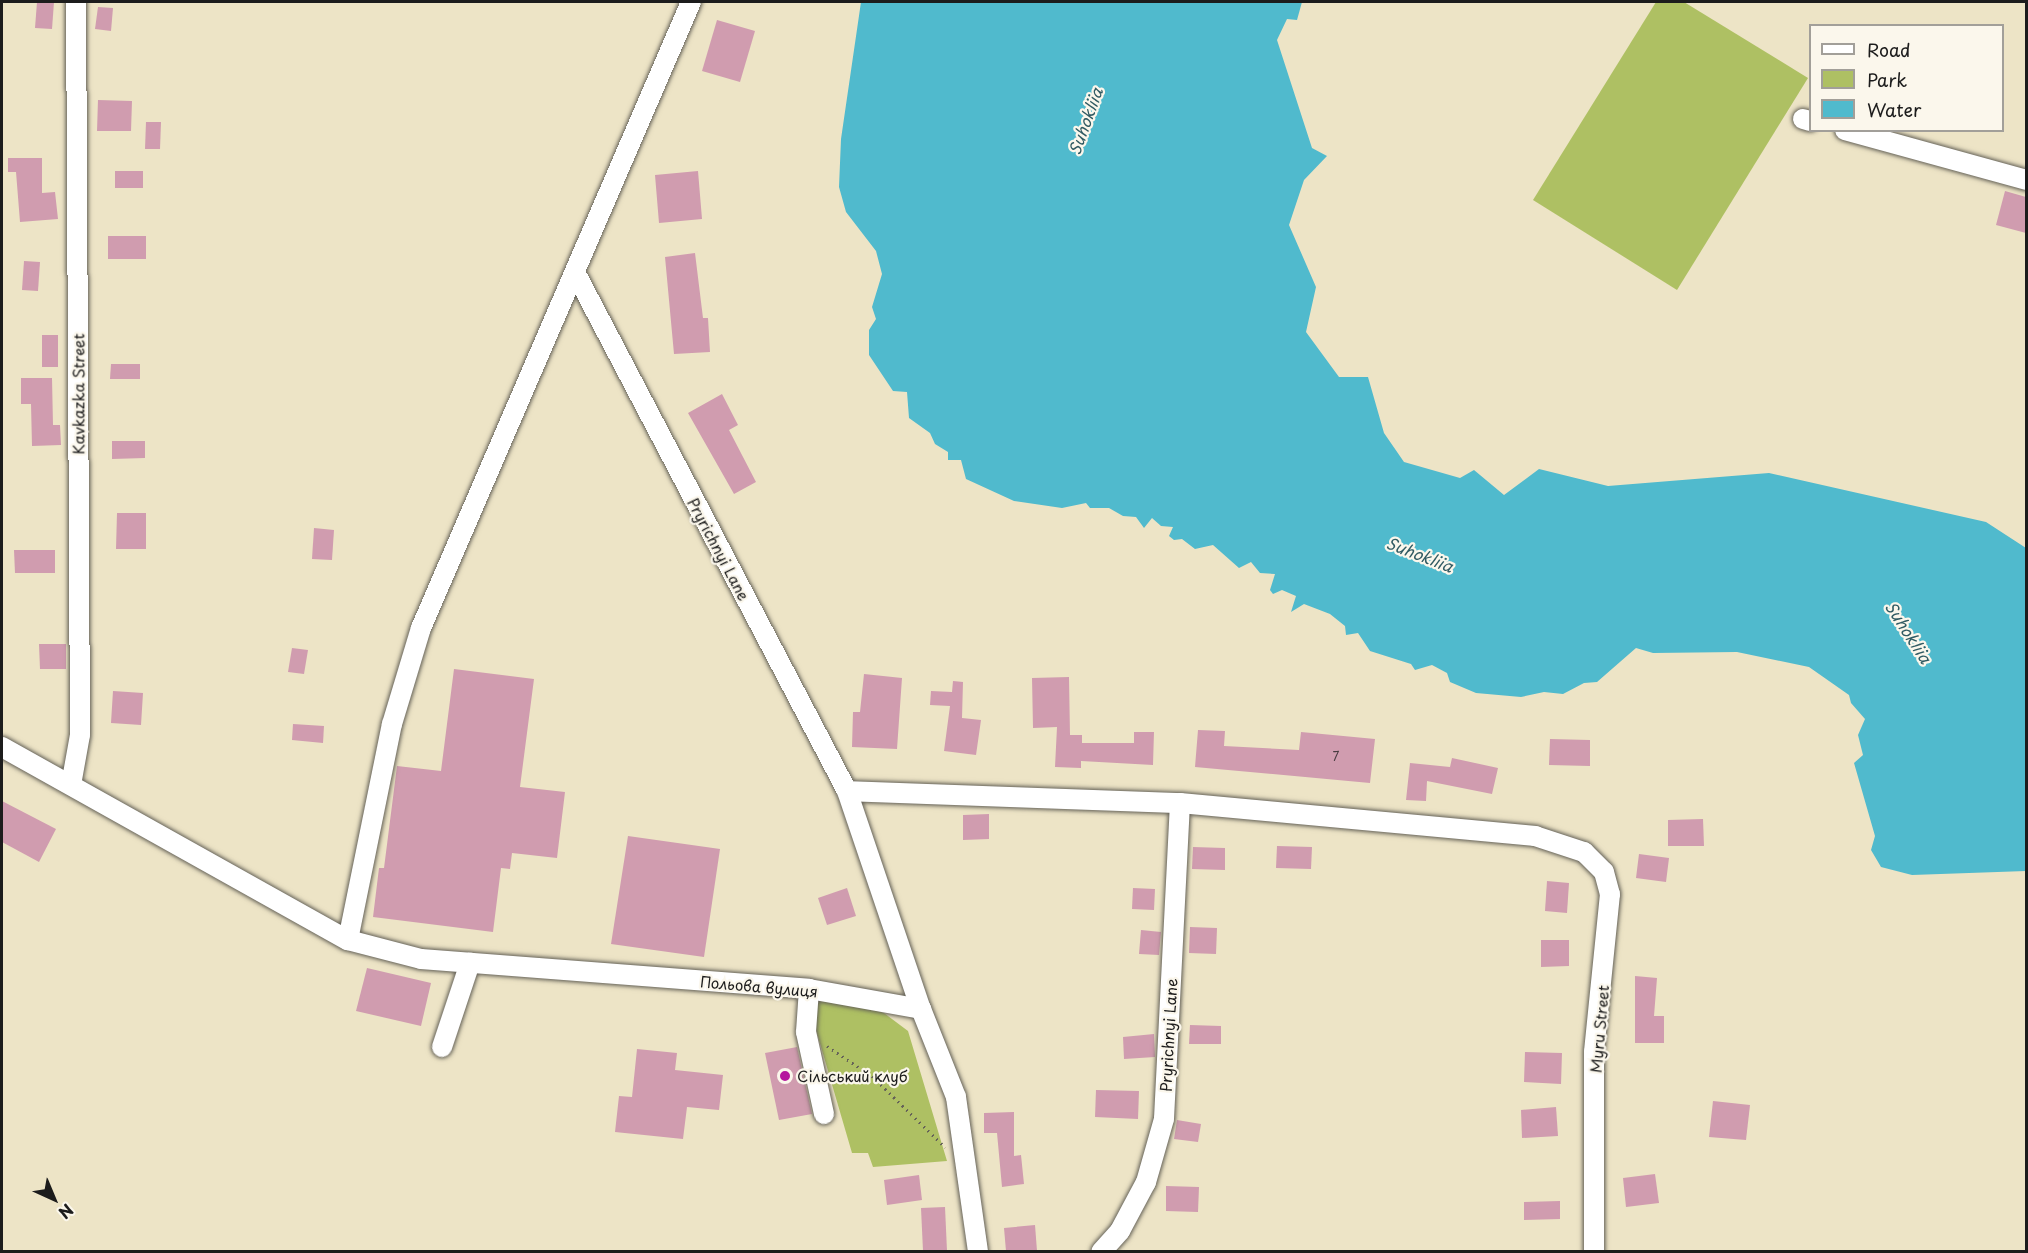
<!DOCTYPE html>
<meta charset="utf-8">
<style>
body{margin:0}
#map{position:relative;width:2028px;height:1253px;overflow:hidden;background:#ede4c6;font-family:"Playpen Sans",sans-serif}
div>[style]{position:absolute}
.green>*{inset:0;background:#aec063}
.water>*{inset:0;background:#50bacd}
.building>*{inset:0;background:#d09caf}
.path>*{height:3px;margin-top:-1.5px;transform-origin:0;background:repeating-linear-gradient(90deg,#656258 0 1.5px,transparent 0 6px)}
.roads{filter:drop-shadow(0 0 2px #656258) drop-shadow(0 0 2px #656258)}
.minor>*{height:20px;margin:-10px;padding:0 10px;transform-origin:10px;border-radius:10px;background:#fff}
.dots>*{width:16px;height:16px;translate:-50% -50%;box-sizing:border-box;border:3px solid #fbf7ec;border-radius:50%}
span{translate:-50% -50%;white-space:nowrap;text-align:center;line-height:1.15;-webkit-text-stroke:4.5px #fbf7ec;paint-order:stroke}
.number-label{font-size:12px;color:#493c41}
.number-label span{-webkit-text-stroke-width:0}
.street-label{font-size:15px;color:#1c1c1c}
.poi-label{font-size:15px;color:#1c1c1c}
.left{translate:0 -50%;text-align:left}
.water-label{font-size:16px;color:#315b63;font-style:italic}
.frame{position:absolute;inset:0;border:3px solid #1c1c1c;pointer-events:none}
.legend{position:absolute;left:1809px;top:24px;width:195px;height:108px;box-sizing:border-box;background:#fbf7ec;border:2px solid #a29f99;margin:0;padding:8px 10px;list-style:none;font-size:18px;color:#1c1c1c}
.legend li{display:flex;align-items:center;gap:12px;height:30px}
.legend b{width:30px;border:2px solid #a29f99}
.north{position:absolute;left:24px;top:1169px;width:60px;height:60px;-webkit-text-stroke:4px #fbf7ec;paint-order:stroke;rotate:136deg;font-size:16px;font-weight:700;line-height:24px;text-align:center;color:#1c1c1c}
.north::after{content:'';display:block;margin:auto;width:21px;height:27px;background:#1c1c1c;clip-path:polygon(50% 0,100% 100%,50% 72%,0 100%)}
</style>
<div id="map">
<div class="green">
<div style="clip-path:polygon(1656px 2px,1684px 2px,1808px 78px,1677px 290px,1533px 200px)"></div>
<div style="clip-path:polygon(841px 999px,884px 1013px,908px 1031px,947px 1161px,873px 1167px,868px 1153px,852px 1153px,812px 1016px,820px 1000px)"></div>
</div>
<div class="water">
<div style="clip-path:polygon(861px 2px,1302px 2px,1297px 20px,1287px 19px,1277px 40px,1312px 148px,1327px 156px,1304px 180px,1289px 225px,1316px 287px,1306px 332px,1339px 377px,1368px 377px,1384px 433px,1404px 462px,1460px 478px,1474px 470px,1504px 495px,1539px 469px,1608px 486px,1769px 473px,1986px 522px,2026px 548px,2026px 871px,1912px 875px,1881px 867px,1871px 850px,1875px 836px,1854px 763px,1863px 755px,1858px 735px,1865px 719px,1851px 703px,1849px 695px,1809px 667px,1737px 652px,1653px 653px,1636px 648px,1597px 682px,1584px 683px,1563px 694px,1544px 692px,1521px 697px,1476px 693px,1450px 682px,1447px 673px,1432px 665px,1415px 670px,1411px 664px,1370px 651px,1358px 633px,1346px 635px,1345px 626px,1330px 614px,1304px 604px,1291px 612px,1296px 596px,1282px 590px,1273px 594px,1270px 590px,1275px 574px,1260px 573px,1251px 562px,1239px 568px,1213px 545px,1195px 549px,1182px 539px,1174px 540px,1169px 536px,1173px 527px,1161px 526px,1152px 518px,1144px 528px,1136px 517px,1123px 516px,1109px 508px,1090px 508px,1086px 503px,1062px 508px,1014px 501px,966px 479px,961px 460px,948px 460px,948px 452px,935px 444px,930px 433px,909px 418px,907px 392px,893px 391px,869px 355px,869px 330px,876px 319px,872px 307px,882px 274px,876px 251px,846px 212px,839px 187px,841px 139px)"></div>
</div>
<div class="building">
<div style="clip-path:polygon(37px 2px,54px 2px,52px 29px,35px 28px)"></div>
<div style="clip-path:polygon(98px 7px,113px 8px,111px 31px,95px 29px)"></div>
<div style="clip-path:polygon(717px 20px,755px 31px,740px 82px,702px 71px)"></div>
<div style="clip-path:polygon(98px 100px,132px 101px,131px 131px,97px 131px)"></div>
<div style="clip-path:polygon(146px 122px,161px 122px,160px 149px,145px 149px)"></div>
<div style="clip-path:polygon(8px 158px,42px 158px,42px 193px,55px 192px,58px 219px,20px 222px,16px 172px,8px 172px)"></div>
<div style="clip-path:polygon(115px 171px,143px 171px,143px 188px,115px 188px)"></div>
<div style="clip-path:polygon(698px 171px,702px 219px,659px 223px,655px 175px)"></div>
<div style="clip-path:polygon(2005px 191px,2026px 197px,2026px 233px,1996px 225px)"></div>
<div style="clip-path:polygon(108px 236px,146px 236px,146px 259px,108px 259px)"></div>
<div style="clip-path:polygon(695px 253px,703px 318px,708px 318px,710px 352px,674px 354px,665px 257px)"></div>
<div style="clip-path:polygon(24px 261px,40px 262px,38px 291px,22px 290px)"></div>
<div style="clip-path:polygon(42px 335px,58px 335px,58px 367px,42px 367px)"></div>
<div style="clip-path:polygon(111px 364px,140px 364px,140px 379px,110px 379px)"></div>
<div style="clip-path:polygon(21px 378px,52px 378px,53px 425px,60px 425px,61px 445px,32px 446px,31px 404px,21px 404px)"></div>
<div style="clip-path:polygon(722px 394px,738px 425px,729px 430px,756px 482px,734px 494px,688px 413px)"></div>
<div style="clip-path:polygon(112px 441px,145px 441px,145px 458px,112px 459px)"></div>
<div style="clip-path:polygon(117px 513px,146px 513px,146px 549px,116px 549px)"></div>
<div style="clip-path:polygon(314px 528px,334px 530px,332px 560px,312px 559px)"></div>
<div style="clip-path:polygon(14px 550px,55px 550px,55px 573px,15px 573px)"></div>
<div style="clip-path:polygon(39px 644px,66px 644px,66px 669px,40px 669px)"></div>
<div style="clip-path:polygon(292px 648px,308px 650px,304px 674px,288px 672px)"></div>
<div style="clip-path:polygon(454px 669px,534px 679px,520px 787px,565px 792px,557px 858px,512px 853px,510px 869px,501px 868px,493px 932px,373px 917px,379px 868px,384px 868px,397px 766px,441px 771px)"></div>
<div style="clip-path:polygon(864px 674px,902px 678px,897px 749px,852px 747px,853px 712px,860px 712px)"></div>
<div style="clip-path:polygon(1069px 677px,1070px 735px,1082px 735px,1082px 743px,1134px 743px,1134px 732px,1154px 732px,1153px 765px,1081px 761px,1081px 768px,1055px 767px,1057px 727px,1033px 728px,1032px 678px)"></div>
<div style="clip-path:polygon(953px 681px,963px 682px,962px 718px,981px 720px,976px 755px,944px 751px,950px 706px,930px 705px,931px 691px,952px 692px)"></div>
<div style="clip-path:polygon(113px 691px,143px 693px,141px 725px,111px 723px)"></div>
<div style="clip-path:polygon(293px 724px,324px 726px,323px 743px,292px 740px)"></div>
<div style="clip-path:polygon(1198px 730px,1225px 731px,1224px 746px,1299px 750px,1301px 732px,1375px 739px,1370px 783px,1195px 767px)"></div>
<div style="clip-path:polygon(1550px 739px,1590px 740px,1590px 766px,1549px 765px)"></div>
<div style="clip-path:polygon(1452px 758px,1498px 768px,1492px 794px,1427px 781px,1426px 801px,1406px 800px,1410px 763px,1450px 767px)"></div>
<div style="clip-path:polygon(2px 801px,56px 829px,39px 862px,2px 842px)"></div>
<div style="clip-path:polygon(989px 814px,989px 839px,963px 840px,963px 815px)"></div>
<div style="clip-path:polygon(1703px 819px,1704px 846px,1668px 846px,1668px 820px)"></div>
<div style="clip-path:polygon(628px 836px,720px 849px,704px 957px,611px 944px)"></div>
<div style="clip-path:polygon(1277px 846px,1312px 847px,1311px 869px,1276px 868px)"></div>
<div style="clip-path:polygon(1193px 847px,1225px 848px,1225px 870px,1192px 869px)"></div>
<div style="clip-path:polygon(1639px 854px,1669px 858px,1666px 882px,1636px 878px)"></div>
<div style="clip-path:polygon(1547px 881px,1569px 883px,1567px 913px,1545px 911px)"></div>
<div style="clip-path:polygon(847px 888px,856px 916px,827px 925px,818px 898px)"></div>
<div style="clip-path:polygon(1133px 888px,1155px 889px,1154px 910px,1132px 909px)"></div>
<div style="clip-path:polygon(1190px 927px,1217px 928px,1216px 954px,1189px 953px)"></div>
<div style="clip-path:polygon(1141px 930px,1161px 932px,1159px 955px,1139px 954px)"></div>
<div style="clip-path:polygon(1541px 940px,1569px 940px,1569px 966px,1541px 967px)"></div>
<div style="clip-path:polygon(367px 968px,431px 983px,421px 1026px,356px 1011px)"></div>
<div style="clip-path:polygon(1635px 976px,1657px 978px,1654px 1016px,1664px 1016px,1664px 1043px,1635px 1043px)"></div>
<div style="clip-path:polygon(1190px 1025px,1221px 1026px,1221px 1044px,1189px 1044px)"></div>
<div style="clip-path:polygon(1154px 1034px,1155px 1057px,1124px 1059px,1123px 1037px)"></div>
<div style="clip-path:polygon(797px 1047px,812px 1114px,779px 1120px,765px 1053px)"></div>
<div style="clip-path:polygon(637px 1049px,677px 1053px,675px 1070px,723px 1075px,719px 1110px,687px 1107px,683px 1139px,615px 1132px,619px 1096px,632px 1097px)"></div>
<div style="clip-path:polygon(1525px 1052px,1562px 1053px,1561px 1084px,1524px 1082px)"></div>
<div style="clip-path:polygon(1096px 1090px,1139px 1091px,1138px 1119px,1095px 1117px)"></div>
<div style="clip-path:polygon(1713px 1101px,1750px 1105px,1746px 1140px,1709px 1137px)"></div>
<div style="clip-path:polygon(1556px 1107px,1558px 1136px,1522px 1138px,1521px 1110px)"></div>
<div style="clip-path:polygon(1014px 1112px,1014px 1156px,1021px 1155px,1024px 1184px,1002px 1187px,997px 1133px,984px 1133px,984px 1113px)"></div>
<div style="clip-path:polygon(1177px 1120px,1201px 1124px,1198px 1142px,1174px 1139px)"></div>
<div style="clip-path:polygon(1655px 1174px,1659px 1203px,1626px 1207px,1623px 1178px)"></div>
<div style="clip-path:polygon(919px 1175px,922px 1200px,887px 1205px,884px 1180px)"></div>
<div style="clip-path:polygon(1166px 1186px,1199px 1187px,1198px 1212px,1166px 1211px)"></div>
<div style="clip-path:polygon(1560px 1201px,1560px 1219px,1524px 1220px,1524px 1202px)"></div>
<div style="clip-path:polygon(945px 1207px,947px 1251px,923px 1251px,921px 1208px)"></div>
<div style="clip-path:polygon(1035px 1225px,1037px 1251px,1006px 1251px,1004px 1228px)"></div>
</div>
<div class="path">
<div style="left:827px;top:1046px;width:54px;rotate:33.7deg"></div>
<div style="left:872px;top:1076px;width:102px;rotate:44.2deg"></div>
</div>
<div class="roads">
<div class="minor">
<div style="left:1803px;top:119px;width:7px;rotate:16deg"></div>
<div style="left:1845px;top:130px;width:188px;rotate:15.4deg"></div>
<div style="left:576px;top:274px;width:584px;rotate:62.34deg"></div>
<div style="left:847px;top:791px;width:333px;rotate:2.1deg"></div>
<div style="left:1180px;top:803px;width:316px;rotate:92.9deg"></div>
<div style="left:1164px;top:1119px;width:66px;rotate:105.9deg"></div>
<div style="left:1146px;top:1182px;width:55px;rotate:118deg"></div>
<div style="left:1120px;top:1231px;width:28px;rotate:132deg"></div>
<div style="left:2px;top:747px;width:396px;rotate:29.2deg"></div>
<div style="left:348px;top:940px;width:75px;rotate:14.6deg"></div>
<div style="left:421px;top:959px;width:389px;rotate:4.4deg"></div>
<div style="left:809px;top:989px;width:114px;rotate:10.1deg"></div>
<div style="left:921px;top:1009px;width:95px;rotate:68.3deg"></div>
<div style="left:956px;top:1097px;width:157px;rotate:81.9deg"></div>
<div style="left:71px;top:785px;width:51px;rotate:-79.8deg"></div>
<div style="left:80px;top:735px;width:733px;rotate:-90.31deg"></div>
<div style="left:847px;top:791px;width:230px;rotate:71.3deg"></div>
<div style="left:1180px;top:803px;width:357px;rotate:5.3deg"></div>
<div style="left:1535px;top:836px;width:52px;rotate:18.1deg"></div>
<div style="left:1584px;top:852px;width:28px;rotate:45deg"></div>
<div style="left:1604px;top:872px;width:23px;rotate:75deg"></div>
<div style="left:1610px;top:894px;width:159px;rotate:95.8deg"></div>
<div style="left:1594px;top:1052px;width:200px;rotate:90deg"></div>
<div style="left:348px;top:940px;width:220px;rotate:-78.5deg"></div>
<div style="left:392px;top:724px;width:100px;rotate:-73.2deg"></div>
<div style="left:421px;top:628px;width:682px;rotate:-66.67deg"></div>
<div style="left:809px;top:989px;width:43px;rotate:94deg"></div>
<div style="left:806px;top:1032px;width:84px;rotate:77.6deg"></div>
<div style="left:442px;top:1047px;width:89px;rotate:-71.6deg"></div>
</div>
</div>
<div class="dots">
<div style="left:785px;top:1076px;background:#b5179e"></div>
</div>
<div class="number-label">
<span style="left:1336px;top:757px">7</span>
</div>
<div class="street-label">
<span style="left:78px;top:394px;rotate:-90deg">Kavkazka Street</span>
<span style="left:719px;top:549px;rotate:62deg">Pryrichnyi Lane</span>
<span style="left:759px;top:986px;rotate:5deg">Польова вулиця</span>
<span style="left:1599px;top:1029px;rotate:-85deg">Myru Street</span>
<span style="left:1168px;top:1035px;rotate:-87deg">Pryrichnyi Lane</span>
</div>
<div class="poi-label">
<span class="left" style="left:797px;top:1076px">Сільський клуб</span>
</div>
<div class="water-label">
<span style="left:1085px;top:121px;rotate:-70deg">Suhokliia</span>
<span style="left:1420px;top:554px;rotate:21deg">Suhokliia</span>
<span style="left:1909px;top:632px;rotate:57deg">Suhokliia</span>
</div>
<div class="frame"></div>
<ul class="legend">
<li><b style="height:8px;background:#fff"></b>Road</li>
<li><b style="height:16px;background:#aec063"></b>Park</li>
<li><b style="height:16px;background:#50bacd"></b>Water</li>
</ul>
<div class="north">N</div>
</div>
